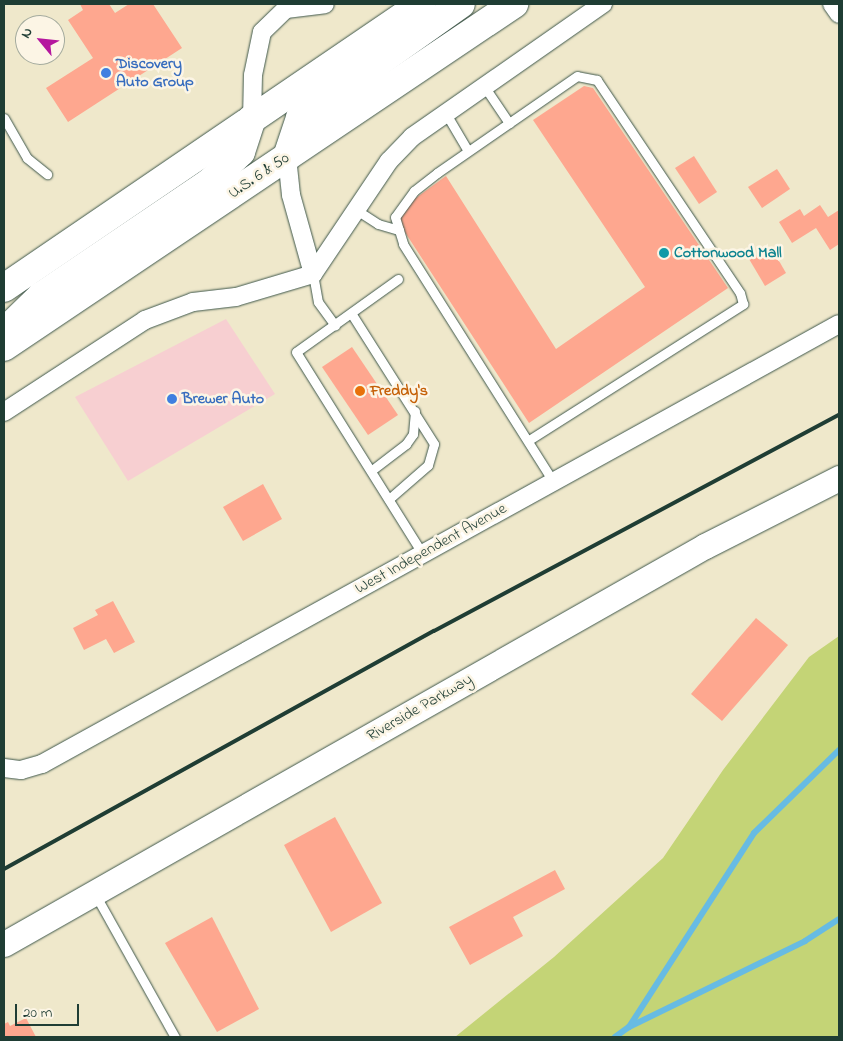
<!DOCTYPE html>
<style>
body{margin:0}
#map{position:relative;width:843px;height:1041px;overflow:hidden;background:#efe8cb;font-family:"Indie Flower",sans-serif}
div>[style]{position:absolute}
.built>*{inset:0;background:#f7cfd1}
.green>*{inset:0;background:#c4d476}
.stream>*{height:6px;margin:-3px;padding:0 3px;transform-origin:3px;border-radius:3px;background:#67bbe3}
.building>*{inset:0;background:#fea78f}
.roads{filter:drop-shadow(0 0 1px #3e574b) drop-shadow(0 0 1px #3e574b)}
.lane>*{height:9px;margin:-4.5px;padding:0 4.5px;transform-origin:4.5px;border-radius:4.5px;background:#fff}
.street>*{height:18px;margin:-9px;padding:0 9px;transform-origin:9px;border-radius:9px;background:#fff}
.secondary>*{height:25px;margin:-12.5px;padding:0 12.5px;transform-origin:12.5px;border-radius:12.5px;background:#fff}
.highway>*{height:28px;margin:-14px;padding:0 14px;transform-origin:14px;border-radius:14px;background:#fff}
.rail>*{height:4px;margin:-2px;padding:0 2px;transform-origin:2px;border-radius:2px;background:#1f3d34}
.dots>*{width:14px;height:14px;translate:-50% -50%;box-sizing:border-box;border:2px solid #fcf5e5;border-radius:50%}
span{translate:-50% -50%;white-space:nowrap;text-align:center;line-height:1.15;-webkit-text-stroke:5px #fcf5e5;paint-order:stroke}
.shop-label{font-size:16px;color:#366cbe;font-weight:700}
.left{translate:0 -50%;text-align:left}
.street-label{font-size:16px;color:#1f3d34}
.culture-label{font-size:16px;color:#0d838f;font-weight:700}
.food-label{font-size:16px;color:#c56008;font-weight:700}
.frame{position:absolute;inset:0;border:5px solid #1f3d34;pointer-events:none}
.north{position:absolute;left:15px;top:15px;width:50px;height:50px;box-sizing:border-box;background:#fcf5e5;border:1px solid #a4ab9e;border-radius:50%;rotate:298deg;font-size:14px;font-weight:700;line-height:20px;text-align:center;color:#1f3d34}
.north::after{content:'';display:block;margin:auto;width:18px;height:22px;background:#b5179e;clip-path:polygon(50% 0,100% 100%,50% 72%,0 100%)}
.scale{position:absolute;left:15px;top:1004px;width:64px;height:22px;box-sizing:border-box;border:2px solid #1f3d34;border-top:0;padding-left:6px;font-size:15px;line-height:18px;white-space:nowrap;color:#1f3d34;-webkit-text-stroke:4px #fcf5e5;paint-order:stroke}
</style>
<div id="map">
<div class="built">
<div style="clip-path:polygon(226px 319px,275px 394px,128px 481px,75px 397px)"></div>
</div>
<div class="green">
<div style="clip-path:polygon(839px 636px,839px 1037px,455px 1037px,554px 957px,663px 858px,723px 770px,809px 657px)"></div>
</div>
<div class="stream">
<div style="left:629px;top:1027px;width:196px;rotate:-26deg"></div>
<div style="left:805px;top:941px;width:40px;rotate:-32.9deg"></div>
<div style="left:615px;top:1037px;width:17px;rotate:-36deg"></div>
<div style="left:629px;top:1027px;width:231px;rotate:-57.2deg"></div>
<div style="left:754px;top:833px;width:119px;rotate:-44.3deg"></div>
</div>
<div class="building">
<div style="clip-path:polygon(80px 4px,109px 4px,115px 13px,129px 4px,153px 4px,182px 48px,68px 122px,46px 88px,93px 58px,68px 20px,83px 10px)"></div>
<div style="clip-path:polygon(584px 86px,593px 88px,728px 288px,529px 423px,397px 220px,402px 208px,446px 176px,556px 349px,645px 287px,533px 120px)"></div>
<div style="clip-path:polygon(694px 156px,717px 192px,699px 204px,675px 168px)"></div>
<div style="clip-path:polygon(777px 169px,790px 189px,762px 208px,748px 187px)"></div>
<div style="clip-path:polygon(820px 205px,828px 217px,839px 210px,839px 244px,830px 250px,816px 228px,792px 243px,779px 222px,800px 209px,804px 216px)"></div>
<div style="clip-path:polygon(771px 247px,786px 273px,765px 286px,749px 259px)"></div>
<div style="clip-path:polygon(352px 347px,398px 415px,368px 435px,322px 367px)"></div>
<div style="clip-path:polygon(263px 484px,282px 519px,243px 541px,223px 507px)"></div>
<div style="clip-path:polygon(113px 601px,135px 642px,114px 653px,106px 639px,84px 650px,73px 628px,98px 615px,95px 610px)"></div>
<div style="clip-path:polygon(756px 618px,788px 645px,722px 721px,691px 694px)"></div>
<div style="clip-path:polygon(335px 817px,382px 903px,331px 932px,284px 845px)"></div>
<div style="clip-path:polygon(555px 870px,565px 889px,513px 917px,523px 936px,470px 965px,449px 927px)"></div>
<div style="clip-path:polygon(212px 917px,259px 1009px,217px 1032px,165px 943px)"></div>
<div style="clip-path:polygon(26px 1018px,36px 1037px,4px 1037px,4px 1024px,8px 1022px,10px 1026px)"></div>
</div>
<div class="roads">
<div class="lane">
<div style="left:484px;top:86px;width:45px;rotate:56deg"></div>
<div style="left:445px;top:112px;width:45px;rotate:59.5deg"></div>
<div style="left:4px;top:118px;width:46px;rotate:60.1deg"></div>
<div style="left:27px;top:158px;width:26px;rotate:39deg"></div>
<div style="left:358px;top:211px;width:24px;rotate:33deg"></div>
<div style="left:378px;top:224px;width:22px;rotate:16deg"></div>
<div style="left:313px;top:274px;width:28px;rotate:80deg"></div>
<div style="left:318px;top:302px;width:29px;rotate:54deg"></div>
<div style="left:398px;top:279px;width:125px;rotate:144.4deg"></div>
<div style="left:296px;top:352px;width:237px;rotate:57.9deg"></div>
<div style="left:351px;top:313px;width:155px;rotate:57.6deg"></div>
<div style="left:434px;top:444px;width:22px;rotate:106deg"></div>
<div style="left:428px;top:465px;width:52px;rotate:138.9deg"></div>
<div style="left:529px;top:440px;width:254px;rotate:-32.4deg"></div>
<div style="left:743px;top:304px;width:11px;rotate:-105deg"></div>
<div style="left:740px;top:293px;width:257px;rotate:-123.9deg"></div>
<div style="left:597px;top:80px;width:20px;rotate:-169deg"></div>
<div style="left:577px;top:76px;width:170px;rotate:145.3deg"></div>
<div style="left:437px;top:173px;width:29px;rotate:142deg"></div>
<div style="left:414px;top:191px;width:32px;rotate:126deg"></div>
<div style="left:395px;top:217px;width:28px;rotate:73deg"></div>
<div style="left:403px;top:244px;width:280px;rotate:57.7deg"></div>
<div style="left:372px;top:470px;width:43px;rotate:-37.4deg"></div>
<div style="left:406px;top:444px;width:12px;rotate:-55deg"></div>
<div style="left:413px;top:434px;width:23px;rotate:-85deg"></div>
<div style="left:95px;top:894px;width:164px;rotate:60.8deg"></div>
</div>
<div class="street">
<div style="left:832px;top:4px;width:12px;rotate:55deg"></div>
<div style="left:252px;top:119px;width:44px;rotate:-88.7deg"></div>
<div style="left:253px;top:75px;width:44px;rotate:-78.2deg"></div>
<div style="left:262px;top:32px;width:33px;rotate:-44deg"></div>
<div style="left:286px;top:9px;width:39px;rotate:-7deg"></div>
<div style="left:287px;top:157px;width:38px;rotate:84deg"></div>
<div style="left:291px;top:195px;width:82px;rotate:74.4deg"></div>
<div style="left:4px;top:412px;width:168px;rotate:-33.1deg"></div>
<div style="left:145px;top:320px;width:51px;rotate:-20.6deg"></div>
<div style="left:193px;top:302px;width:43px;rotate:-6.6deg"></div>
<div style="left:236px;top:297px;width:80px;rotate:-16.6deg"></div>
<div style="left:313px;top:274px;width:136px;rotate:-56.1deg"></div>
<div style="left:389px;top:161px;width:33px;rotate:-46deg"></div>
<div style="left:412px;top:137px;width:233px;rotate:-34.9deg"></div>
<div style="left:4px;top:768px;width:17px;rotate:7deg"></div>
<div style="left:21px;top:770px;width:22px;rotate:-16deg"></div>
<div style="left:42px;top:764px;width:910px;rotate:-28.9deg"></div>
</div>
<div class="secondary">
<div style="left:4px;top:944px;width:806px;rotate:-29.59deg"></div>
<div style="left:705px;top:546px;width:150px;rotate:-26.9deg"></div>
</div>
<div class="highway">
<div style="left:287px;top:157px;width:41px;rotate:-71.6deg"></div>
<div style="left:300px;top:118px;width:197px;rotate:-35.3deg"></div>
<div style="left:4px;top:288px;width:505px;rotate:-34.26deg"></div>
<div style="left:4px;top:332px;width:52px;rotate:-44.2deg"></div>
<div style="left:41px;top:296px;width:204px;rotate:-34deg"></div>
<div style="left:210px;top:182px;width:43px;rotate:-44.1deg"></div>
<div style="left:241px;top:152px;width:35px;rotate:-72deg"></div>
<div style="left:4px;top:347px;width:615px;rotate:-33.92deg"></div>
</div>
</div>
<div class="rail">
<div style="left:4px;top:869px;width:491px;rotate:-29deg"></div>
<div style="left:434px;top:631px;width:459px;rotate:-28.1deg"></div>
</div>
<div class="dots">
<div style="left:106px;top:73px;background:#3f7fe0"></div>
<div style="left:664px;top:253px;background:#0f9aa8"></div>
<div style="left:360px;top:391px;background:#e8710a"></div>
<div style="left:172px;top:399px;background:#3f7fe0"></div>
</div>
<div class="shop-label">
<span class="left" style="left:116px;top:73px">Discovery<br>Auto Group</span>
<span class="left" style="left:182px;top:399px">Brewer Auto</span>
</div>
<div class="street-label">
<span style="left:259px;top:176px;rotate:-34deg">U.S. 6 &amp; 50</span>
<span style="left:431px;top:549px;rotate:-29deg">West Independent Avenue</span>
<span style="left:420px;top:708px;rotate:-30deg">Riverside Parkway</span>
</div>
<div class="culture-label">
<span class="left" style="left:674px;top:253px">Cottonwood Mall</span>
</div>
<div class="food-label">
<span class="left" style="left:370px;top:391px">Freddy's</span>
</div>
<div class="frame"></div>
<div class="north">N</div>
<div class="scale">20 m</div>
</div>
